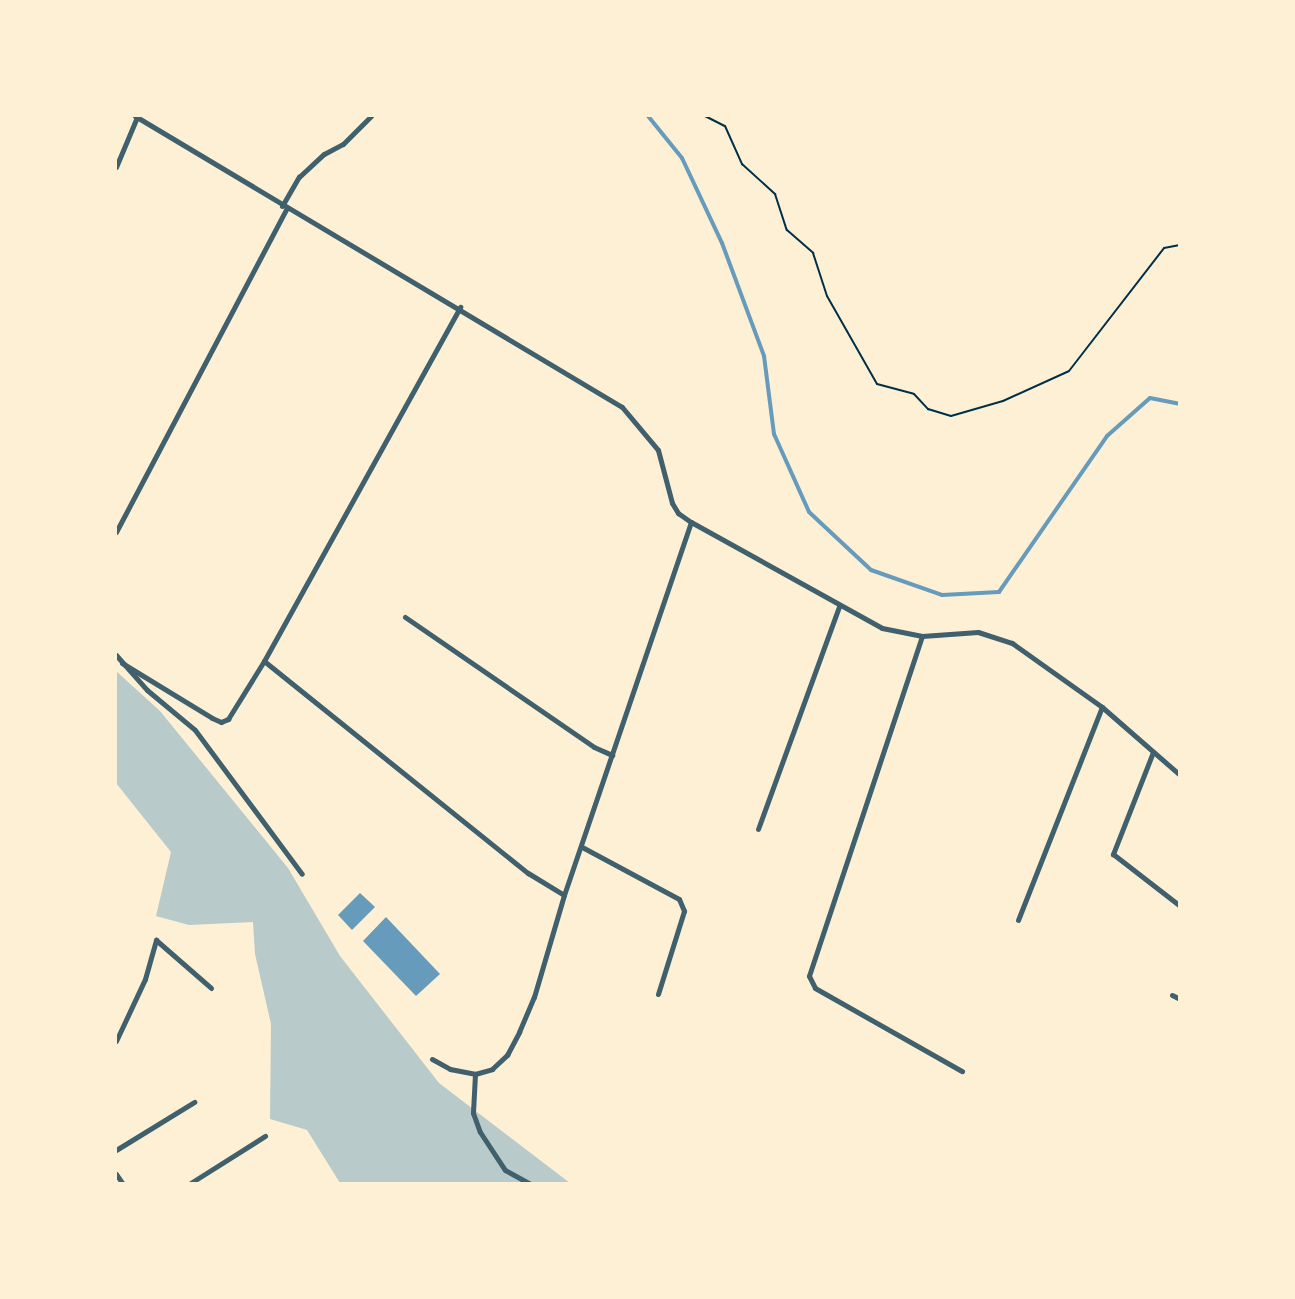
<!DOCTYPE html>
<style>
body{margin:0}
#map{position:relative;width:1295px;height:1299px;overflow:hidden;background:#fdf0d5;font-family:Raleway,sans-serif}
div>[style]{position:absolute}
.green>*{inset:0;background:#b9caca}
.water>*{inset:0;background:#669bbc}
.stream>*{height:4px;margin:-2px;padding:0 2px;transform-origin:2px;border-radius:2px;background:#669bbc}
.path>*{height:2px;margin:-1px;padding:0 1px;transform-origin:1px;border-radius:1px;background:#003049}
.minor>*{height:5px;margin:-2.5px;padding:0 2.5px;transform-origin:2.5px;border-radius:2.5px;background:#3f606c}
span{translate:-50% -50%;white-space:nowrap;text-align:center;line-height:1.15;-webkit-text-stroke:5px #fdf0d5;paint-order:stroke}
.frame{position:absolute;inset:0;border:117px solid #fdf0d5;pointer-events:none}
</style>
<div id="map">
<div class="green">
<div style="clip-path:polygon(116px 671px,160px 711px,288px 868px,340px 956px,439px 1083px,570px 1183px,340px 1183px,307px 1130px,270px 1119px,271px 1024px,255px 954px,253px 922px,189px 925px,156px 916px,171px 852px,116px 783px)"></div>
</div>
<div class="water">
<div style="clip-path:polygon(360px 893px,375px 907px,352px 930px,338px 915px)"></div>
<div style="clip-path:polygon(386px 917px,440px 974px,416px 996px,363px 941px)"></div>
</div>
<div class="stream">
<div style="left:648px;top:116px;width:54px;rotate:51deg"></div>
<div style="left:682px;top:158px;width:94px;rotate:64.8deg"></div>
<div style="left:722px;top:243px;width:121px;rotate:69.6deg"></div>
<div style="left:764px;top:356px;width:79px;rotate:82.7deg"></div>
<div style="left:774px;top:434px;width:85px;rotate:65.8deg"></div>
<div style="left:809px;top:512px;width:85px;rotate:43.1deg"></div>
<div style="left:871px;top:570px;width:75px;rotate:19.4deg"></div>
<div style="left:942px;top:595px;width:57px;rotate:-3deg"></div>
<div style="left:999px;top:592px;width:190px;rotate:-55.3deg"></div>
<div style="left:1107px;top:436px;width:57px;rotate:-41.5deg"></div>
<div style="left:1150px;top:398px;width:31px;rotate:11deg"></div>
</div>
<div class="path">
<div style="left:705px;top:116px;width:22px;rotate:27deg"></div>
<div style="left:725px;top:126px;width:42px;rotate:65.9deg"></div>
<div style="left:742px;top:164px;width:45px;rotate:42.3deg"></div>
<div style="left:775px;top:194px;width:38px;rotate:72deg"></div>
<div style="left:787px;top:230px;width:35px;rotate:41deg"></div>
<div style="left:813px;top:253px;width:45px;rotate:72deg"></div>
<div style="left:827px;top:296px;width:101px;rotate:60.4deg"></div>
<div style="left:877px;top:384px;width:38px;rotate:15deg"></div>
<div style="left:914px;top:394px;width:21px;rotate:47deg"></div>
<div style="left:928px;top:409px;width:24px;rotate:17deg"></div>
<div style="left:951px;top:416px;width:54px;rotate:-16.1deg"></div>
<div style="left:1003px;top:401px;width:72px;rotate:-24.4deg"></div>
<div style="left:1069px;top:371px;width:155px;rotate:-52.3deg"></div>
<div style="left:1164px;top:248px;width:16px;rotate:-11deg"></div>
</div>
<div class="minor">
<div style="left:135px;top:116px;width:567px;rotate:30.86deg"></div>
<div style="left:622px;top:407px;width:56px;rotate:50.1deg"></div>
<div style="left:658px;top:450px;width:55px;rotate:75.2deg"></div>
<div style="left:672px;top:503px;width:12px;rotate:59deg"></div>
<div style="left:678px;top:513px;width:16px;rotate:35deg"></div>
<div style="left:691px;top:522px;width:218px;rotate:29deg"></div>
<div style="left:882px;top:628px;width:41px;rotate:11.3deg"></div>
<div style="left:922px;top:636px;width:56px;rotate:-4.1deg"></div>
<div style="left:978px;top:632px;width:36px;rotate:18deg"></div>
<div style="left:1012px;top:643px;width:110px;rotate:35.4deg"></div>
<div style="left:1102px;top:707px;width:103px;rotate:41.1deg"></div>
<div style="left:116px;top:167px;width:54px;rotate:-67.2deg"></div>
<div style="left:282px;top:206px;width:34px;rotate:-60deg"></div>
<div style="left:299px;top:177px;width:34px;rotate:-43deg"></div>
<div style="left:324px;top:154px;width:21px;rotate:-28deg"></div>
<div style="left:343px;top:144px;width:40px;rotate:-45deg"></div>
<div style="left:116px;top:532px;width:365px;rotate:-62.2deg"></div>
<div style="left:405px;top:617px;width:229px;rotate:34.5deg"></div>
<div style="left:594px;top:747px;width:20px;rotate:24deg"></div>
<div style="left:922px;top:636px;width:358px;rotate:108.4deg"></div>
<div style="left:809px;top:976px;width:13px;rotate:63deg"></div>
<div style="left:815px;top:988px;width:169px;rotate:29.5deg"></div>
<div style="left:116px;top:655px;width:47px;rotate:48.5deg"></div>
<div style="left:147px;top:690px;width:62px;rotate:39.8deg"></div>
<div style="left:195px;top:730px;width:179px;rotate:53.4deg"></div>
<div style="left:264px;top:661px;width:339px;rotate:38.8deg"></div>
<div style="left:528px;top:873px;width:42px;rotate:31.4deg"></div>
<div style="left:122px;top:663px;width:105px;rotate:31.4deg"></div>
<div style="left:212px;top:718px;width:10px;rotate:24deg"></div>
<div style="left:221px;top:722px;width:8px;rotate:-23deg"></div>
<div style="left:228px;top:719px;width:68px;rotate:-58.2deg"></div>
<div style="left:264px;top:661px;width:405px;rotate:-61deg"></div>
<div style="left:1153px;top:752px;width:110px;rotate:111.4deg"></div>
<div style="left:1113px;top:854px;width:85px;rotate:37.8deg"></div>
<div style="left:758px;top:829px;width:237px;rotate:-70deg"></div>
<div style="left:582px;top:847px;width:110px;rotate:28.2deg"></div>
<div style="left:679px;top:899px;width:13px;rotate:67deg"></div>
<div style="left:684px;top:911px;width:87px;rotate:107.4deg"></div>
<div style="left:1018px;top:920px;width:229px;rotate:-68.5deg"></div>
<div style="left:1172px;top:995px;width:9px;rotate:27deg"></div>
<div style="left:116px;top:1041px;width:68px;rotate:-64.9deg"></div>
<div style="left:145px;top:979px;width:41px;rotate:-74.2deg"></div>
<div style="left:156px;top:940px;width:73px;rotate:41.1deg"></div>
<div style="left:432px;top:1059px;width:21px;rotate:29deg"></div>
<div style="left:450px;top:1069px;width:25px;rotate:11deg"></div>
<div style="left:475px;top:1074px;width:18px;rotate:-16deg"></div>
<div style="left:492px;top:1069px;width:21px;rotate:-43deg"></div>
<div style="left:507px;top:1055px;width:26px;rotate:-62deg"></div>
<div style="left:519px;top:1032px;width:38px;rotate:-67deg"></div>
<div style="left:534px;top:997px;width:106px;rotate:-73.6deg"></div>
<div style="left:564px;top:895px;width:394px;rotate:-71.2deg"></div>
<div style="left:475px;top:1074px;width:39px;rotate:93deg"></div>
<div style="left:473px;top:1113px;width:20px;rotate:70deg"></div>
<div style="left:480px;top:1132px;width:45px;rotate:56.7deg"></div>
<div style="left:505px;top:1170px;width:29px;rotate:29deg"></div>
<div style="left:116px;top:1150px;width:92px;rotate:-31.6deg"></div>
<div style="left:116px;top:1174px;width:12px;rotate:55deg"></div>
<div style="left:189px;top:1184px;width:90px;rotate:-32.3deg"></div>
</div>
<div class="frame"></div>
</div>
